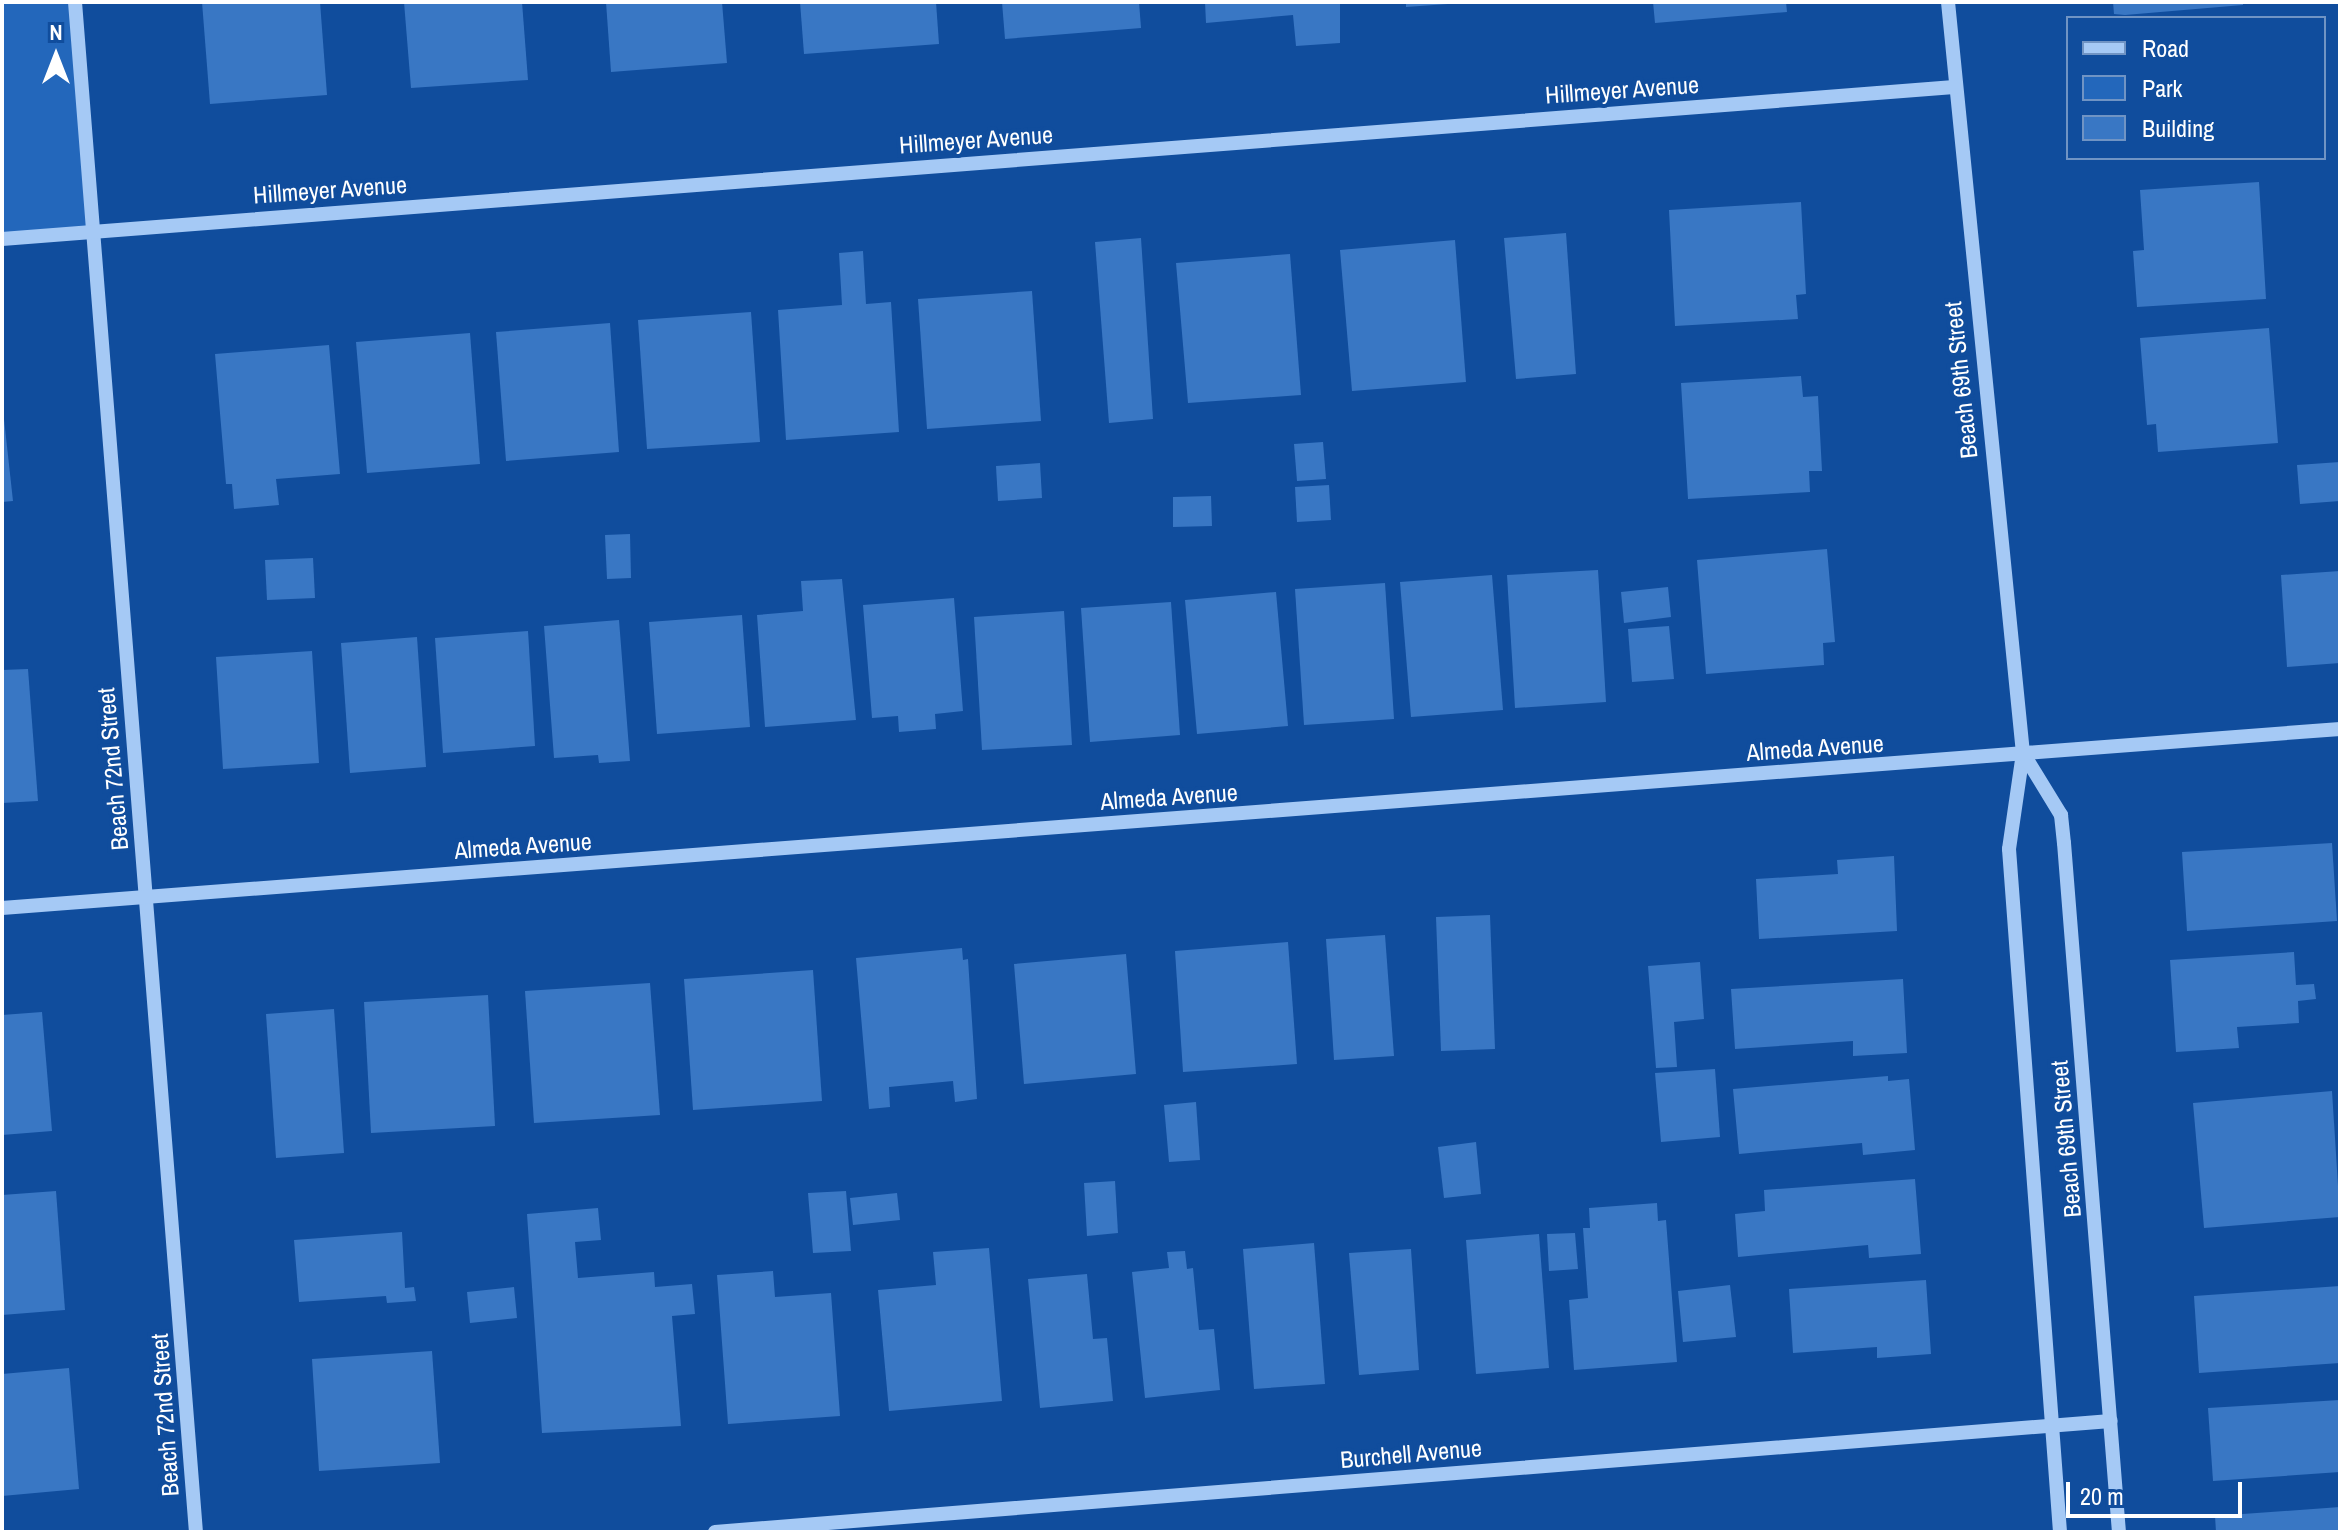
<!DOCTYPE html>
<style>
body{margin:0}
#map{position:relative;width:2342px;height:1534px;overflow:hidden;background:#104d9d;font-family:"Archivo Narrow",sans-serif}
div>[style]{position:absolute}
.green>*{inset:0;background:#2367bb}
.building>*{inset:0;background:#3977c4}
.minor>*{height:14px;margin:-7px;padding:0 7px;transform-origin:7px;border-radius:7px;background:#a5c9f5}
span{translate:-50% -50%;white-space:nowrap;text-align:center;line-height:1.15;-webkit-text-stroke:8px #104d9d;paint-order:stroke}
.street-label{font-size:24px;color:#fff}
.frame{position:absolute;inset:0;border:4px solid #fff;pointer-events:none}
.legend{position:absolute;left:2066px;top:16px;width:260px;height:144px;box-sizing:border-box;background:#104d9d;border:2px solid #7094c4;margin:0;padding:10px 14px;list-style:none;font-size:24px;color:#fff}
.legend li{display:flex;align-items:center;gap:16px;height:40px}
.legend b{width:40px;border:2px solid #7094c4}
.north{position:absolute;left:16px;top:16px;width:80px;height:80px;-webkit-text-stroke:6px #104d9d;paint-order:stroke;rotate:0deg;font-size:22px;font-weight:700;line-height:32px;text-align:center;color:#fff}
.north::after{content:'';display:block;margin:auto;width:28px;height:36px;background:#fff;clip-path:polygon(50% 0,100% 100%,50% 72%,0 100%)}
.scale{position:absolute;left:2066px;top:1482px;width:176px;height:36px;box-sizing:border-box;border:4px solid #fff;border-top:0;padding-left:10px;font-size:24px;line-height:28px;white-space:nowrap;color:#fff;-webkit-text-stroke:6px #104d9d;paint-order:stroke}
</style>
<div id="map">
<div class="green">
<div style="clip-path:polygon(2px 2px,75px 2px,91px 231px,2px 239px)"></div>
</div>
<div class="building">
<div style="clip-path:polygon(202px 2px,320px 2px,327px 95px,210px 104px)"></div>
<div style="clip-path:polygon(404px 2px,522px 2px,528px 80px,411px 88px)"></div>
<div style="clip-path:polygon(606px 2px,722px 2px,727px 63px,611px 72px)"></div>
<div style="clip-path:polygon(800px 2px,936px 2px,939px 44px,804px 54px)"></div>
<div style="clip-path:polygon(1002px 2px,1139px 2px,1141px 28px,1005px 39px)"></div>
<div style="clip-path:polygon(1205px 2px,1340px 2px,1340px 43px,1296px 46px,1293px 15px,1206px 23px)"></div>
<div style="clip-path:polygon(1406px 2px,1447px 2px,1448px 4px,1406px 7px)"></div>
<div style="clip-path:polygon(1653px 2px,1786px 2px,1787px 12px,1655px 23px)"></div>
<div style="clip-path:polygon(2113px 2px,2243px 2px,2243px 5px,2125px 15px,2114px 14px)"></div>
<div style="clip-path:polygon(2259px 182px,2266px 299px,2137px 307px,2133px 251px,2144px 250px,2140px 190px)"></div>
<div style="clip-path:polygon(1801px 202px,1806px 294px,1796px 295px,1798px 319px,1675px 326px,1669px 210px)"></div>
<div style="clip-path:polygon(1566px 233px,1576px 374px,1516px 379px,1504px 238px)"></div>
<div style="clip-path:polygon(1141px 238px,1153px 419px,1109px 423px,1095px 242px)"></div>
<div style="clip-path:polygon(1455px 240px,1466px 382px,1352px 391px,1340px 250px)"></div>
<div style="clip-path:polygon(863px 251px,866px 304px,891px 302px,899px 432px,786px 440px,778px 310px,842px 305px,839px 253px)"></div>
<div style="clip-path:polygon(1290px 254px,1301px 395px,1188px 403px,1176px 263px)"></div>
<div style="clip-path:polygon(1032px 291px,1041px 421px,927px 429px,918px 299px)"></div>
<div style="clip-path:polygon(751px 312px,760px 442px,647px 449px,638px 320px)"></div>
<div style="clip-path:polygon(610px 323px,619px 452px,506px 461px,496px 332px)"></div>
<div style="clip-path:polygon(2269px 328px,2278px 443px,2158px 452px,2156px 424px,2147px 425px,2140px 338px)"></div>
<div style="clip-path:polygon(470px 333px,480px 464px,367px 473px,356px 342px)"></div>
<div style="clip-path:polygon(329px 345px,340px 474px,276px 479px,279px 505px,234px 509px,232px 484px,226px 484px,215px 354px)"></div>
<div style="clip-path:polygon(1801px 376px,1803px 397px,1818px 396px,1822px 471px,1809px 471px,1810px 492px,1688px 499px,1681px 383px)"></div>
<div style="clip-path:polygon(2px 401px,13px 501px,2px 502px)"></div>
<div style="clip-path:polygon(1323px 442px,1326px 479px,1297px 481px,1294px 444px)"></div>
<div style="clip-path:polygon(2340px 462px,2340px 501px,2300px 504px,2297px 465px)"></div>
<div style="clip-path:polygon(1040px 463px,1042px 498px,998px 501px,996px 466px)"></div>
<div style="clip-path:polygon(1329px 485px,1331px 520px,1297px 522px,1295px 487px)"></div>
<div style="clip-path:polygon(1211px 496px,1212px 526px,1173px 527px,1173px 497px)"></div>
<div style="clip-path:polygon(630px 534px,631px 578px,607px 579px,605px 535px)"></div>
<div style="clip-path:polygon(1827px 549px,1835px 642px,1823px 643px,1824px 665px,1706px 674px,1697px 560px)"></div>
<div style="clip-path:polygon(313px 558px,315px 598px,267px 600px,265px 560px)"></div>
<div style="clip-path:polygon(1598px 570px,1606px 702px,1515px 708px,1507px 575px)"></div>
<div style="clip-path:polygon(2340px 571px,2340px 663px,2287px 667px,2281px 575px)"></div>
<div style="clip-path:polygon(1492px 575px,1503px 710px,1411px 717px,1400px 582px)"></div>
<div style="clip-path:polygon(842px 579px,856px 720px,765px 727px,757px 615px,803px 611px,801px 581px)"></div>
<div style="clip-path:polygon(1385px 583px,1394px 719px,1304px 725px,1295px 589px)"></div>
<div style="clip-path:polygon(1668px 587px,1671px 617px,1624px 623px,1621px 592px)"></div>
<div style="clip-path:polygon(1276px 592px,1288px 726px,1197px 734px,1185px 600px)"></div>
<div style="clip-path:polygon(954px 598px,963px 711px,935px 714px,936px 729px,899px 732px,898px 716px,872px 718px,863px 605px)"></div>
<div style="clip-path:polygon(1171px 602px,1180px 735px,1090px 742px,1081px 608px)"></div>
<div style="clip-path:polygon(1064px 611px,1072px 745px,982px 750px,974px 617px)"></div>
<div style="clip-path:polygon(742px 615px,750px 727px,657px 734px,649px 622px)"></div>
<div style="clip-path:polygon(619px 620px,630px 761px,599px 763px,598px 755px,554px 758px,544px 626px)"></div>
<div style="clip-path:polygon(1669px 626px,1674px 679px,1632px 682px,1628px 629px)"></div>
<div style="clip-path:polygon(528px 631px,535px 746px,443px 753px,435px 638px)"></div>
<div style="clip-path:polygon(417px 637px,426px 767px,350px 773px,341px 643px)"></div>
<div style="clip-path:polygon(312px 651px,319px 763px,223px 769px,216px 657px)"></div>
<div style="clip-path:polygon(28px 669px,38px 801px,2px 803px,2px 670px)"></div>
<div style="clip-path:polygon(2332px 843px,2337px 921px,2187px 931px,2182px 852px)"></div>
<div style="clip-path:polygon(1894px 856px,1897px 931px,1759px 939px,1756px 879px,1838px 874px,1837px 860px)"></div>
<div style="clip-path:polygon(1490px 915px,1495px 1049px,1441px 1051px,1436px 917px)"></div>
<div style="clip-path:polygon(1385px 935px,1394px 1056px,1334px 1060px,1326px 939px)"></div>
<div style="clip-path:polygon(1288px 942px,1297px 1064px,1183px 1072px,1175px 951px)"></div>
<div style="clip-path:polygon(962px 948px,963px 960px,968px 959px,977px 1099px,955px 1102px,953px 1081px,889px 1087px,890px 1107px,869px 1109px,856px 958px)"></div>
<div style="clip-path:polygon(2294px 952px,2296px 985px,2314px 984px,2316px 999px,2298px 1001px,2299px 1023px,2237px 1027px,2239px 1048px,2176px 1052px,2170px 960px)"></div>
<div style="clip-path:polygon(1126px 954px,1136px 1074px,1024px 1084px,1014px 964px)"></div>
<div style="clip-path:polygon(1700px 962px,1704px 1019px,1674px 1022px,1677px 1067px,1656px 1068px,1648px 966px)"></div>
<div style="clip-path:polygon(813px 970px,822px 1101px,693px 1110px,684px 979px)"></div>
<div style="clip-path:polygon(1903px 979px,1907px 1053px,1853px 1056px,1853px 1041px,1735px 1049px,1731px 989px)"></div>
<div style="clip-path:polygon(650px 983px,660px 1115px,534px 1123px,525px 991px)"></div>
<div style="clip-path:polygon(488px 995px,495px 1126px,371px 1133px,364px 1002px)"></div>
<div style="clip-path:polygon(334px 1009px,344px 1153px,276px 1158px,266px 1014px)"></div>
<div style="clip-path:polygon(42px 1012px,52px 1131px,2px 1135px,2px 1015px)"></div>
<div style="clip-path:polygon(1715px 1069px,1720px 1137px,1661px 1142px,1655px 1073px)"></div>
<div style="clip-path:polygon(1888px 1076px,1888px 1081px,1909px 1079px,1915px 1150px,1863px 1155px,1862px 1143px,1739px 1154px,1733px 1089px)"></div>
<div style="clip-path:polygon(2332px 1091px,2340px 1217px,2204px 1228px,2193px 1103px)"></div>
<div style="clip-path:polygon(1196px 1102px,1200px 1160px,1169px 1162px,1164px 1105px)"></div>
<div style="clip-path:polygon(1476px 1142px,1481px 1194px,1444px 1198px,1438px 1147px)"></div>
<div style="clip-path:polygon(1915px 1179px,1921px 1254px,1869px 1258px,1868px 1245px,1738px 1257px,1735px 1214px,1765px 1211px,1764px 1190px)"></div>
<div style="clip-path:polygon(1115px 1181px,1118px 1233px,1087px 1236px,1084px 1183px)"></div>
<div style="clip-path:polygon(56px 1191px,65px 1310px,2px 1315px,2px 1195px)"></div>
<div style="clip-path:polygon(846px 1191px,851px 1251px,813px 1253px,808px 1193px)"></div>
<div style="clip-path:polygon(897px 1193px,900px 1220px,853px 1225px,850px 1198px)"></div>
<div style="clip-path:polygon(1657px 1203px,1658px 1221px,1666px 1220px,1677px 1362px,1574px 1370px,1569px 1300px,1588px 1298px,1583px 1228px,1590px 1228px,1589px 1208px)"></div>
<div style="clip-path:polygon(598px 1208px,601px 1240px,575px 1242px,578px 1278px,654px 1272px,655px 1287px,692px 1284px,695px 1314px,672px 1316px,681px 1426px,542px 1433px,527px 1214px)"></div>
<div style="clip-path:polygon(402px 1232px,405px 1288px,414px 1287px,416px 1301px,387px 1303px,386px 1296px,299px 1302px,294px 1240px)"></div>
<div style="clip-path:polygon(1575px 1233px,1578px 1269px,1549px 1271px,1547px 1234px)"></div>
<div style="clip-path:polygon(1539px 1234px,1549px 1368px,1476px 1374px,1466px 1240px)"></div>
<div style="clip-path:polygon(1314px 1243px,1325px 1384px,1254px 1389px,1243px 1249px)"></div>
<div style="clip-path:polygon(989px 1248px,1002px 1401px,889px 1411px,878px 1290px,936px 1285px,933px 1252px)"></div>
<div style="clip-path:polygon(1411px 1249px,1419px 1370px,1359px 1375px,1349px 1253px)"></div>
<div style="clip-path:polygon(1185px 1251px,1187px 1269px,1193px 1268px,1199px 1330px,1214px 1329px,1220px 1390px,1145px 1398px,1132px 1272px,1169px 1268px,1167px 1252px)"></div>
<div style="clip-path:polygon(773px 1271px,775px 1297px,831px 1293px,840px 1416px,728px 1424px,717px 1275px)"></div>
<div style="clip-path:polygon(1087px 1274px,1093px 1339px,1107px 1338px,1113px 1401px,1040px 1408px,1028px 1279px)"></div>
<div style="clip-path:polygon(1926px 1280px,1931px 1354px,1877px 1358px,1877px 1347px,1793px 1353px,1789px 1289px)"></div>
<div style="clip-path:polygon(1730px 1285px,1736px 1337px,1683px 1342px,1678px 1291px)"></div>
<div style="clip-path:polygon(2340px 1286px,2340px 1363px,2199px 1373px,2194px 1296px)"></div>
<div style="clip-path:polygon(514px 1287px,517px 1318px,470px 1323px,467px 1292px)"></div>
<div style="clip-path:polygon(432px 1351px,440px 1463px,319px 1471px,312px 1359px)"></div>
<div style="clip-path:polygon(69px 1368px,79px 1489px,2px 1496px,2px 1374px)"></div>
<div style="clip-path:polygon(2340px 1400px,2340px 1472px,2213px 1481px,2208px 1408px)"></div>
<div style="clip-path:polygon(2340px 1507px,2340px 1532px,2216px 1532px,2215px 1516px)"></div>
</div>
<div class="minor">
<div style="left:75px;top:2px;width:1535px;rotate:85.48deg"></div>
<div style="left:1948px;top:2px;width:755px;rotate:84.3deg"></div>
<div style="left:2023px;top:753px;width:97px;rotate:98.3deg"></div>
<div style="left:2009px;top:849px;width:685px;rotate:85.73deg"></div>
<div style="left:2px;top:239px;width:1958px;rotate:-4.45deg"></div>
<div style="left:2023px;top:753px;width:73px;rotate:58.5deg"></div>
<div style="left:2061px;top:815px;width:28px;rotate:84deg"></div>
<div style="left:2064px;top:843px;width:691px;rotate:85.44deg"></div>
<div style="left:2px;top:908px;width:2345px;rotate:-4.38deg"></div>
<div style="left:715px;top:1532px;width:1400px;rotate:-4.55deg"></div>
</div>
<div class="street-label">
<span style="left:1622px;top:90px;rotate:-4deg">Hillmeyer Avenue</span>
<span style="left:976px;top:140px;rotate:-4deg">Hillmeyer Avenue</span>
<span style="left:330px;top:190px;rotate:-4deg">Hillmeyer Avenue</span>
<span style="left:1961px;top:380px;rotate:-96deg">Beach 69th Street</span>
<span style="left:1815px;top:748px;rotate:-4deg">Almeda Avenue</span>
<span style="left:113px;top:769px;rotate:-95deg">Beach 72nd Street</span>
<span style="left:1169px;top:797px;rotate:-4deg">Almeda Avenue</span>
<span style="left:523px;top:846px;rotate:-4deg">Almeda Avenue</span>
<span style="left:2066px;top:1139px;rotate:-95deg">Beach 69th Street</span>
<span style="left:165px;top:1415px;rotate:-94deg">Beach 72nd Street</span>
<span style="left:1411px;top:1454px;rotate:-5deg">Burchell Avenue</span>
</div>
<div class="frame"></div>
<ul class="legend">
<li><b style="height:10px;background:#a5c9f5"></b>Road</li>
<li><b style="height:22px;background:#2367bb"></b>Park</li>
<li><b style="height:22px;background:#3977c4"></b>Building</li>
</ul>
<div class="north">N</div>
<div class="scale">20 m</div>
</div>
